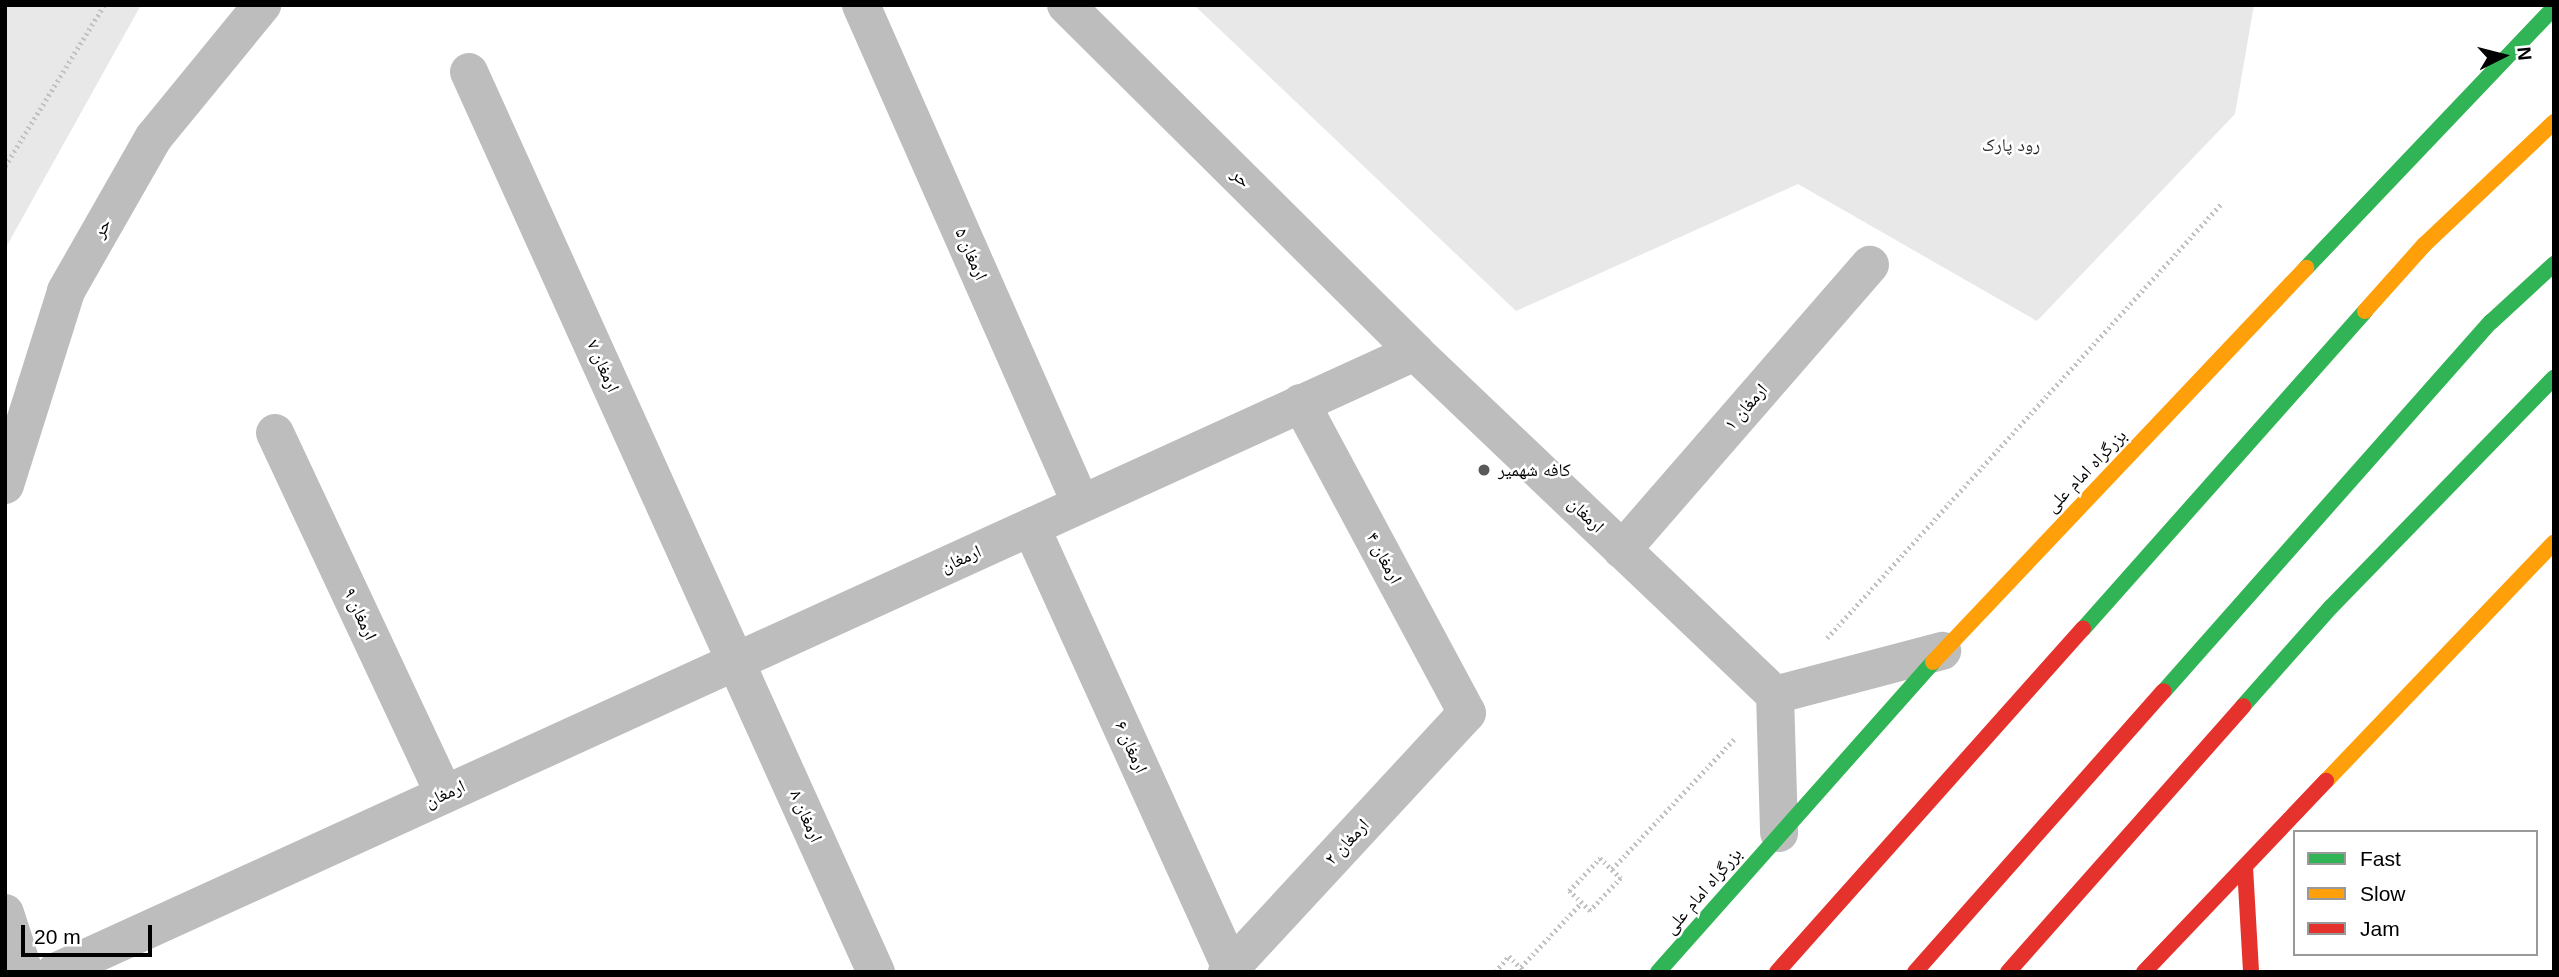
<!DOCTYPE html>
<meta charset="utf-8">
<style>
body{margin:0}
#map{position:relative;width:2559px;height:977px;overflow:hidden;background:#fff;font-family:Arial,"Noto Naskh Arabic",sans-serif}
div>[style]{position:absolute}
.green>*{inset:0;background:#e8e8e8}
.path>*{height:4.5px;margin-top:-2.25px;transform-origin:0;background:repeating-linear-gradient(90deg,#c2c2c2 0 2px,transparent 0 5.5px)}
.street>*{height:38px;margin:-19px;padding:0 19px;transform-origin:19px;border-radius:19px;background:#bdbdbd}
.fast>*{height:16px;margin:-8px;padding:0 8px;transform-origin:8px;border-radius:8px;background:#30b455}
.slow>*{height:16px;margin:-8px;padding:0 8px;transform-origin:8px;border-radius:8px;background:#ff9f0a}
.jam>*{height:16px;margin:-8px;padding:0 8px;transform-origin:8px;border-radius:8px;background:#e5322d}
.dots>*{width:19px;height:19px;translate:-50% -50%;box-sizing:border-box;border:4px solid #fff;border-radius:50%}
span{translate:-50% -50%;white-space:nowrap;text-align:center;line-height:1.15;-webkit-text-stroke:5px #fff;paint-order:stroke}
.park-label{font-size:18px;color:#2c2c2c}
.street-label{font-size:18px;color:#000}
.poi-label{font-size:18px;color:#000}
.left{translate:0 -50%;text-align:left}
.frame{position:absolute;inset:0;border:7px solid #000;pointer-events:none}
.legend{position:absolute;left:2293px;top:830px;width:245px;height:126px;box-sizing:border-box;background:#fff;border:2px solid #999;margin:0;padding:9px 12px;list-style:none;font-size:21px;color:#000}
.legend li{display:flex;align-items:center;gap:14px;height:35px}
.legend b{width:35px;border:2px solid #999}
.north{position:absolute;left:2468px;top:21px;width:70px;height:70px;-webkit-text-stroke:5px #fff;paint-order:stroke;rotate:84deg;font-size:19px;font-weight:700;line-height:28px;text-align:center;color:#000}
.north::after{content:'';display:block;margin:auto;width:24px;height:32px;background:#000;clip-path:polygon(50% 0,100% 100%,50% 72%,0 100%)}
.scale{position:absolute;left:21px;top:925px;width:131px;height:32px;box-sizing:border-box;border:4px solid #000;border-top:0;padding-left:9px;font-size:21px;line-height:24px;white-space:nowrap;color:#000;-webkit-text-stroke:5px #fff;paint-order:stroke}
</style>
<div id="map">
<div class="green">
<div style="clip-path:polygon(5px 5px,141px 5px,5px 249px)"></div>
<div style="clip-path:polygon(1194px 5px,2254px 5px,2235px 114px,2037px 321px,1798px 184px,1516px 311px)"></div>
</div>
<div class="path">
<div style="left:5px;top:166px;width:189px;rotate:-58.4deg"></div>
<div style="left:1827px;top:638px;width:586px;rotate:-47.77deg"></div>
<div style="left:1600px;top:858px;width:29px;rotate:44deg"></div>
<div style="left:1621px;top:878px;width:45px;rotate:133.2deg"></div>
<div style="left:1590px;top:911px;width:29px;rotate:-136deg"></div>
<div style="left:1569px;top:891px;width:45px;rotate:-46.8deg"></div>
<div style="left:1612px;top:869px;width:178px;rotate:-46.8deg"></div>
<div style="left:1521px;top:967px;width:88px;rotate:-46.8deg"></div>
<div style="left:1495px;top:972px;width:21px;rotate:-49deg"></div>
<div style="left:1509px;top:956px;width:23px;rotate:45deg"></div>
</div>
<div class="street">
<div style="left:861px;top:5px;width:545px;rotate:66.21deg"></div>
<div style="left:1066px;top:5px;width:492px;rotate:44.8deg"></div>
<div style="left:1415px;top:352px;width:497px;rotate:43.6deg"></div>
<div style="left:1775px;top:695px;width:138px;rotate:88.3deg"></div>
<div style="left:469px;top:72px;width:988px;rotate:65.67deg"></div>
<div style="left:275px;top:433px;width:399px;rotate:64.9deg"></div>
<div style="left:5px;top:485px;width:203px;rotate:-72.5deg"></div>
<div style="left:66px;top:291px;width:177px;rotate:-60.3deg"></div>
<div style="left:154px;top:137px;width:171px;rotate:-50.7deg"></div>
<div style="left:1031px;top:527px;width:483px;rotate:65.6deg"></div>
<div style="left:1622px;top:550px;width:378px;rotate:-49deg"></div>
<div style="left:1775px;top:695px;width:173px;rotate:-14.8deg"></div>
<div style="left:5px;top:913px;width:62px;rotate:72.1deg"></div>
<div style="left:55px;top:972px;width:1495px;rotate:-24.51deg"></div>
<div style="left:1227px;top:972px;width:353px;rotate:-47.2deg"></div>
<div style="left:1467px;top:713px;width:352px;rotate:-118.2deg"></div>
</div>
<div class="fast">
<div style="left:2306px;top:268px;width:359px;rotate:-46.4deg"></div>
<div style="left:2083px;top:629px;width:425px;rotate:-48.4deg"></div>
<div style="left:2164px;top:691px;width:493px;rotate:-48.5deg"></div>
<div style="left:2491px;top:322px;width:86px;rotate:-42.6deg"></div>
<div style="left:2243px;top:706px;width:132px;rotate:-48.4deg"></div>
<div style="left:2331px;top:607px;width:320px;rotate:-45.8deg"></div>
<div style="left:1658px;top:972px;width:414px;rotate:-48.4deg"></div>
</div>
<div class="slow">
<div style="left:2365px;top:311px;width:89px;rotate:-48.2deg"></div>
<div style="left:2424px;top:245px;width:179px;rotate:-43.4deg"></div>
<div style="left:1933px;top:662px;width:543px;rotate:-46.57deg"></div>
<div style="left:2326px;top:781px;width:330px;rotate:-46.3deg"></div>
</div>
<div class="jam">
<div style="left:2245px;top:867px;width:105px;rotate:86.7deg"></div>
<div style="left:1777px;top:972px;width:460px;rotate:-48.3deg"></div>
<div style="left:1915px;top:972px;width:375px;rotate:-48.5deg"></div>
<div style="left:2008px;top:972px;width:355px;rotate:-48.5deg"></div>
<div style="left:2144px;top:972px;width:264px;rotate:-46.4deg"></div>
</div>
<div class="dots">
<div style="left:1484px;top:470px;background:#595959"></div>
</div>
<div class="park-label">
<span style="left:2011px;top:145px">رود پارک</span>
</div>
<div class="street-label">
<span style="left:1241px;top:178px;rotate:45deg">حر</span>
<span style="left:102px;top:228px;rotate:-60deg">حر</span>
<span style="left:971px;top:254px;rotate:66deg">ارمغان ۵</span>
<span style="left:603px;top:366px;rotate:66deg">ارمغان ۷</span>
<span style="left:1746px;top:407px;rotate:-49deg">ارمغان ۱</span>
<span style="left:2086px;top:471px;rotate:-46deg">بزرگراه امام علی</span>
<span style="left:1586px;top:515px;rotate:44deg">ارمغان</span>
<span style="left:1384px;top:558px;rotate:62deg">ارمغان ۴</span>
<span style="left:961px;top:559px;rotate:-24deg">ارمغان</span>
<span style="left:360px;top:614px;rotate:65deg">ارمغان ۹</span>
<span style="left:1131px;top:747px;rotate:66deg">ارمغان ۶</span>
<span style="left:445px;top:794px;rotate:-25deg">ارمغان</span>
<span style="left:806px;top:816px;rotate:66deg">ارمغان ۸</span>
<span style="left:1347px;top:842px;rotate:-47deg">ارمغان ۲</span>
<span style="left:1703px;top:891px;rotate:-49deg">بزرگراه امام علی</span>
</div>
<div class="poi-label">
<span class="left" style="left:1498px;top:470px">كافه شهمير</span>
</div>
<div class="frame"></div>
<ul class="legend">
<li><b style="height:9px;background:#30b455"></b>Fast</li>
<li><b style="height:9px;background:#ff9f0a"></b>Slow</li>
<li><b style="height:9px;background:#e5322d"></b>Jam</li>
</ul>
<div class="north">N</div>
<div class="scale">20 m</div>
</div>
